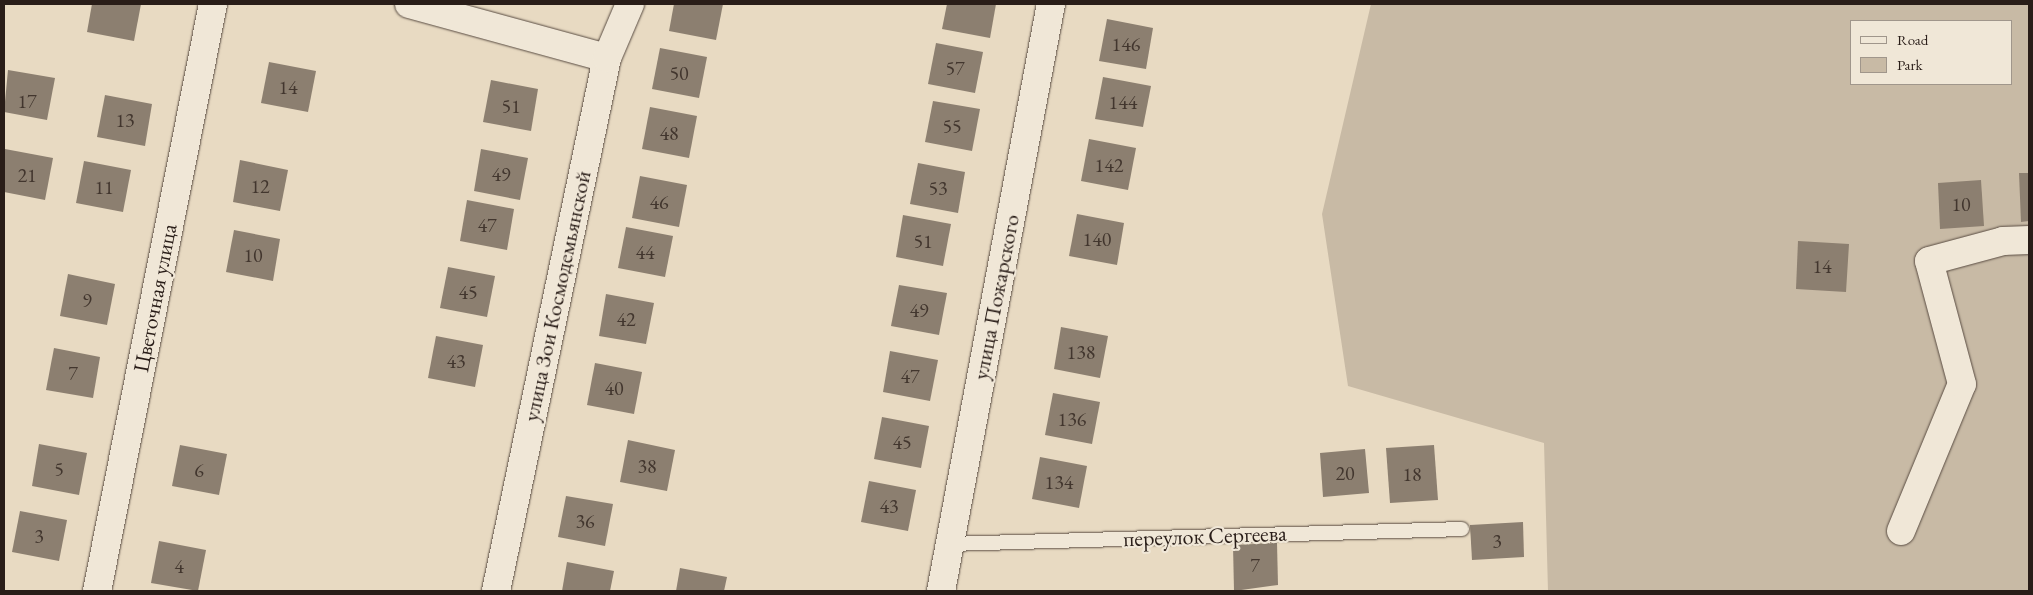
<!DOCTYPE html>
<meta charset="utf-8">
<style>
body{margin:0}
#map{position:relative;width:2033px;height:595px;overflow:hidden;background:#e8dac2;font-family:"EB Garamond",serif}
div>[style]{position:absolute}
.green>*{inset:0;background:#c8baa5}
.building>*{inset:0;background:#8c7f70}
.roads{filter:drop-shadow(0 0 1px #594c42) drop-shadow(0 0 1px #594c42)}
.lane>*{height:14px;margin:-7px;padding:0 7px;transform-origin:7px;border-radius:7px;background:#f0e7d7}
.street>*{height:28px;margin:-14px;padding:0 14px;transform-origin:14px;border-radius:14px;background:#f0e7d7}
span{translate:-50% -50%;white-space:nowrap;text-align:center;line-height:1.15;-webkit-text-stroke:4.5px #f0e7d7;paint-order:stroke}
.number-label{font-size:20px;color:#42362e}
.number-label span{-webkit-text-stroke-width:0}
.street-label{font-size:22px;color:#291d18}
.frame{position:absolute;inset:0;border:5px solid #291d18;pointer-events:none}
.legend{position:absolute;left:1850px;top:20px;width:162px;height:65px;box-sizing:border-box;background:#f0e7d7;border:1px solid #a0968b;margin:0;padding:6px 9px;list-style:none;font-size:15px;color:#291d18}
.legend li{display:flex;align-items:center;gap:10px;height:25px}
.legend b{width:25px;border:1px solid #a0968b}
</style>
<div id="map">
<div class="green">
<div style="clip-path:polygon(evenodd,1371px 4px,2029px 4px,2029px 591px,1548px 591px,1544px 443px,1348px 386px,1322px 214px,1371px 4px,1852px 21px,2012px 21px,2012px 84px,1852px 84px,1852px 21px)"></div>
</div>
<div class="building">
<div style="clip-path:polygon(92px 4px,141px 4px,134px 41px,87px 32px)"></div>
<div style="clip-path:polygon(674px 4px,723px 4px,716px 40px,669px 31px)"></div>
<div style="clip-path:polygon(947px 4px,996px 4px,990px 38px,942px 29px)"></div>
<div style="clip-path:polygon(1107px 19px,1153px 28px,1146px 69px,1099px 61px)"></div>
<div style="clip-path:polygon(936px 43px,983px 52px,975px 93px,928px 84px)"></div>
<div style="clip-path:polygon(660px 48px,707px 57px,699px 98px,652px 89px)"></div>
<div style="clip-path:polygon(269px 62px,316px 71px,308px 112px,261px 103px)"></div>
<div style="clip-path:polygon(8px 70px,55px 78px,47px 120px,4px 112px)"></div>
<div style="clip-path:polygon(1103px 77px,1151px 86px,1143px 127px,1095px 119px)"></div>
<div style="clip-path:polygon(491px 80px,538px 89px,531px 131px,483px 122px)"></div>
<div style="clip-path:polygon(105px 95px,152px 104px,145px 146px,97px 137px)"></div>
<div style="clip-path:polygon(933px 101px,980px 109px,972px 151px,925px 142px)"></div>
<div style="clip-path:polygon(650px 107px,697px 116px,689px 158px,642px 149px)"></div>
<div style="clip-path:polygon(1089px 139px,1136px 148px,1128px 190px,1081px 181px)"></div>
<div style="clip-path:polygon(5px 149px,53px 158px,45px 200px,4px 192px)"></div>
<div style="clip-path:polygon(481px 149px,528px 158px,520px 200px,474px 191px)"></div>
<div style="clip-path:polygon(240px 160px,288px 170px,280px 211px,233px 202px)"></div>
<div style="clip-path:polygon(84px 161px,131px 170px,123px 212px,76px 203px)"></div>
<div style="clip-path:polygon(918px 163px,965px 172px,958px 213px,910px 204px)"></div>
<div style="clip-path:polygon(2019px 173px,2029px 173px,2029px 221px,2021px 222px)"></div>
<div style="clip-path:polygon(640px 176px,687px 185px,679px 227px,632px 218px)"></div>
<div style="clip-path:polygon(1981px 180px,1984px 226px,1940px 229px,1938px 183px)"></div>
<div style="clip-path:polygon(467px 200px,514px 209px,507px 250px,460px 241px)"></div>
<div style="clip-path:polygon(1077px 214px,1124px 223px,1117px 265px,1069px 256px)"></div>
<div style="clip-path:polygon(903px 215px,951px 224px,943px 266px,896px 257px)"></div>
<div style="clip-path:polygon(626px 227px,673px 236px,665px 277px,618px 268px)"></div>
<div style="clip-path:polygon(234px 230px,280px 239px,273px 281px,226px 272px)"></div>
<div style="clip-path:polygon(1798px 241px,1849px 244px,1846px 292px,1796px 289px)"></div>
<div style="clip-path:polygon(448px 267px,495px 276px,487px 317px,440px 308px)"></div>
<div style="clip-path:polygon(68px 274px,115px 284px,107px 325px,60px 316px)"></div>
<div style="clip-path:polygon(899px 285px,947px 293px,939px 335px,891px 326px)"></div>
<div style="clip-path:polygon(606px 294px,654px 303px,646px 344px,599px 336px)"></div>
<div style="clip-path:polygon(1061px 327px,1108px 336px,1100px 378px,1054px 369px)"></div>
<div style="clip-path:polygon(436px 336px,483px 345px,475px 387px,428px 378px)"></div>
<div style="clip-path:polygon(54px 348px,100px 357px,93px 398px,46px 390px)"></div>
<div style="clip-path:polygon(890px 351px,938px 360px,930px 401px,883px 392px)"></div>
<div style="clip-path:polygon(595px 363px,642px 372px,634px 414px,587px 405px)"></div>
<div style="clip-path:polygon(1053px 393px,1100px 402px,1092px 444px,1045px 435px)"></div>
<div style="clip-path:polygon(882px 417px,929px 426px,921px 468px,874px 459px)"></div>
<div style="clip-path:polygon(628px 440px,675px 450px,667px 491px,620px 482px)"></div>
<div style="clip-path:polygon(39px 444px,87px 453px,79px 495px,32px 486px)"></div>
<div style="clip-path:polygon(180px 445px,227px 454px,219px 495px,172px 486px)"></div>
<div style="clip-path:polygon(1434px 445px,1438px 500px,1390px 503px,1386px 448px)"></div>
<div style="clip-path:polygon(1365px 449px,1369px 493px,1323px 497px,1320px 453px)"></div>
<div style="clip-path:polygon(1040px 457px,1087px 466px,1079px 508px,1032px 499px)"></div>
<div style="clip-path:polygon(869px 481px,916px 490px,908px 531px,861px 522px)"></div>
<div style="clip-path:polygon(566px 496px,613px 504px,605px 546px,558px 537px)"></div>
<div style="clip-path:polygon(20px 511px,67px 520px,59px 561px,12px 552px)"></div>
<div style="clip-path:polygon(1523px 522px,1524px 557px,1472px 560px,1470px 525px)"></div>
<div style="clip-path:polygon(159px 541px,206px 550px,198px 591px,151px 583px)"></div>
<div style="clip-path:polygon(1277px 543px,1278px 585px,1234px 591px,1233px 545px)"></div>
<div style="clip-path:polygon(567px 562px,614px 571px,610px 591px,562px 591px)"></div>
<div style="clip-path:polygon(680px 568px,727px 577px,724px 591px,676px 591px)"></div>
</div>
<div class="roads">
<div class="lane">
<div style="left:949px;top:544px;width:513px;rotate:-1.67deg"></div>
</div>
<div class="street">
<div style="left:409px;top:4px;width:205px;rotate:15.3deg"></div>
<div style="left:1901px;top:531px;width:159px;rotate:-67.5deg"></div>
<div style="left:1962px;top:384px;width:127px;rotate:-105deg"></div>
<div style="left:1929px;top:261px;width:77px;rotate:-15.1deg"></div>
<div style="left:2003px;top:241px;width:26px;rotate:-2deg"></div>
<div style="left:97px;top:591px;width:598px;rotate:-78.82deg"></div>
<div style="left:496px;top:591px;width:544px;rotate:-78.24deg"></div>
<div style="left:607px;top:58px;width:59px;rotate:-66.9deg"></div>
<div style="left:941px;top:591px;width:597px;rotate:-79.39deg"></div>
</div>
</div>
<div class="number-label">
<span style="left:1126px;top:44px">146</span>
<span style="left:955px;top:68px">57</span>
<span style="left:679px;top:73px">50</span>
<span style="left:288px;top:87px">14</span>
<span style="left:27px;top:101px">17</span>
<span style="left:1123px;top:102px">144</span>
<span style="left:511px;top:106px">51</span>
<span style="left:125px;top:120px">13</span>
<span style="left:952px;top:126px">55</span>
<span style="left:669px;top:133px">48</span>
<span style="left:1109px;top:165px">142</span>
<span style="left:501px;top:174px">49</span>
<span style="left:27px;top:175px">21</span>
<span style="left:260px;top:186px">12</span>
<span style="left:104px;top:187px">11</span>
<span style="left:938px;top:188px">53</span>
<span style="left:659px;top:202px">46</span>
<span style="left:1961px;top:204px">10</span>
<span style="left:487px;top:225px">47</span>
<span style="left:1097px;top:239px">140</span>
<span style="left:923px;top:241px">51</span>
<span style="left:645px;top:252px">44</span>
<span style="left:253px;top:255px">10</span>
<span style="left:1822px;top:266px">14</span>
<span style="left:468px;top:292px">45</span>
<span style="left:87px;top:300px">9</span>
<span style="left:919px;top:310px">49</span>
<span style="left:626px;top:319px">42</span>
<span style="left:1081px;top:352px">138</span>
<span style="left:456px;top:361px">43</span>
<span style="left:73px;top:373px">7</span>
<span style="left:910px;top:376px">47</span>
<span style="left:614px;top:388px">40</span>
<span style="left:1072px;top:419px">136</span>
<span style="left:902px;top:442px">45</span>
<span style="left:647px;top:466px">38</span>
<span style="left:59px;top:469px">5</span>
<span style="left:199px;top:470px">6</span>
<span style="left:1345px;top:473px">20</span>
<span style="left:1412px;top:474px">18</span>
<span style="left:1059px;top:482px">134</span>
<span style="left:889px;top:506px">43</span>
<span style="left:585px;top:521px">36</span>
<span style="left:39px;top:536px">3</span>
<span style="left:1497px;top:541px">3</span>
<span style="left:1255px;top:565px">7</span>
<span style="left:179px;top:566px">4</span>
</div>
<div class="street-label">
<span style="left:557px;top:296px;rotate:-78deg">улица Зои Космодемьянской</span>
<span style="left:996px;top:297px;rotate:-79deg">улица Пожарского</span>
<span style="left:155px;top:298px;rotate:-79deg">Цветочная улица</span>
<span style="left:1205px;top:536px;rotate:-2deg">переулок Сергеева</span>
</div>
<div class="frame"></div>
<ul class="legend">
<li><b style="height:6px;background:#f0e7d7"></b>Road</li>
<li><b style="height:14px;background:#c8baa5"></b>Park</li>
</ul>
</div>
